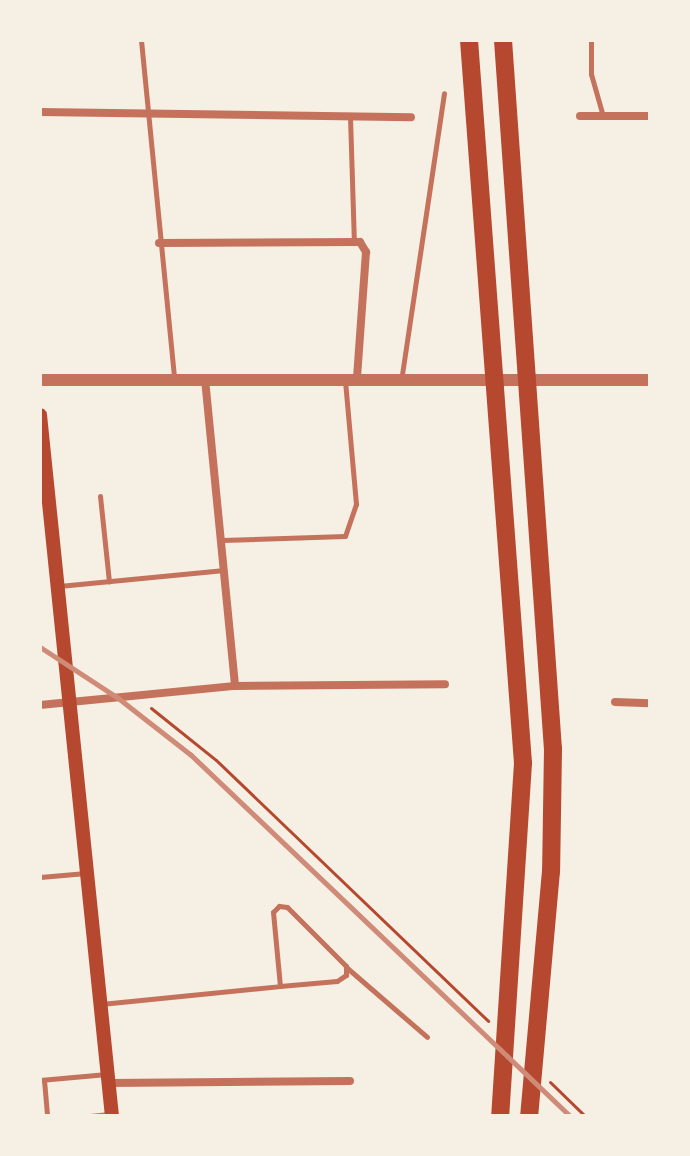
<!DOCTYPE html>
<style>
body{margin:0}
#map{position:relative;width:690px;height:1156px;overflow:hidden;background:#f6efe4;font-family:Inter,sans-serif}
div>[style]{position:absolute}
.path>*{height:3px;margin:-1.5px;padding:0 1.5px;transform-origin:1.5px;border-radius:1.5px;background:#b5482f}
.service>*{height:5px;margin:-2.5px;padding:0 2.5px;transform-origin:2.5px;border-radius:2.5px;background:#c5725c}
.minor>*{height:8px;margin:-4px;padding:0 4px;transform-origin:4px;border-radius:4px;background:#c5725c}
.tertiary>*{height:12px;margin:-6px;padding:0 6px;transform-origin:6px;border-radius:6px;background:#c5725c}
.secondary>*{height:14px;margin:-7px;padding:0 7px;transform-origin:7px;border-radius:7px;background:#b5482f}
.motorway>*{height:18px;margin:-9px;padding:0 9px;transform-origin:9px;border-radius:9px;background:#b5482f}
.rail>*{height:5px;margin:-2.5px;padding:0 2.5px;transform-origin:2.5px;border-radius:2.5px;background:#cf8b77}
span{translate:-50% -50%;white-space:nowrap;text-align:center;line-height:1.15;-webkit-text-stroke:7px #f6efe4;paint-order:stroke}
.frame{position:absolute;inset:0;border:42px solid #f6efe4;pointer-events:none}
</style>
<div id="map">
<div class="path">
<div style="left:151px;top:708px;width:83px;rotate:38.7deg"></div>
<div style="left:216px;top:760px;width:377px;rotate:43.8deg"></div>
<div style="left:550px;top:1082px;width:49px;rotate:44.2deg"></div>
</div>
<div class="service">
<div style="left:141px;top:40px;width:340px;rotate:84.4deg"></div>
<div style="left:591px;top:40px;width:34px;rotate:90deg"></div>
<div style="left:591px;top:74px;width:44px;rotate:74.1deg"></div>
<div style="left:350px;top:117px;width:125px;rotate:88.2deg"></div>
<div style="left:401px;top:381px;width:291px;rotate:-81.5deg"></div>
<div style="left:100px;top:496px;width:86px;rotate:84deg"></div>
<div style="left:222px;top:540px;width:123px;rotate:-1.9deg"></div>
<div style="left:345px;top:536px;width:34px;rotate:-71deg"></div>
<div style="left:356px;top:504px;width:124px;rotate:-95.1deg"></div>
<div style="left:59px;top:586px;width:166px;rotate:-5.5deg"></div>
<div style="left:40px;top:877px;width:46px;rotate:-5deg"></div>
<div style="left:346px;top:967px;width:107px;rotate:40.8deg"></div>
<div style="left:101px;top:1004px;width:180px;rotate:-5.7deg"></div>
<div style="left:280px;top:986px;width:57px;rotate:-5deg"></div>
<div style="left:337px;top:981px;width:11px;rotate:-34deg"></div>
<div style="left:346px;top:975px;width:9px;rotate:-90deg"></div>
<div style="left:346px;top:966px;width:83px;rotate:-135deg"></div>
<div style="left:287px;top:907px;width:8px;rotate:-173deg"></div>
<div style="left:279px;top:906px;width:8px;rotate:135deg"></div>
<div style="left:273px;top:912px;width:74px;rotate:84.6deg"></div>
<div style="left:40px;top:1080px;width:67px;rotate:-5.1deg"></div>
<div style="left:44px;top:1080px;width:36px;rotate:85deg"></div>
<div style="left:90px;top:1116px;width:19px;rotate:-6deg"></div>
</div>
<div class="minor">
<div style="left:40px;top:112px;width:371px;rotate:0.8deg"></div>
<div style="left:580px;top:116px;width:70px"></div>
<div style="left:159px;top:243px;width:201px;rotate:-0.3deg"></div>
<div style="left:360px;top:242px;width:12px;rotate:59deg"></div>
<div style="left:366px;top:252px;width:127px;rotate:94.1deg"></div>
<div style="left:205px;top:379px;width:308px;rotate:84.4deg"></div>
<div style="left:615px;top:702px;width:35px;rotate:2deg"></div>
<div style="left:40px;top:705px;width:196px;rotate:-5.6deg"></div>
<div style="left:235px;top:686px;width:210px;rotate:-0.5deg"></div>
<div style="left:108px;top:1083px;width:242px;rotate:-0.5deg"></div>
</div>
<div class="tertiary">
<div style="left:40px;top:380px;width:610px"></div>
</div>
<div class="secondary">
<div style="left:40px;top:415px;width:705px;rotate:84.14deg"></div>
</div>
<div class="motorway">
<div style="left:469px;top:40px;width:725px;rotate:85.73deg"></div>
<div style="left:523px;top:763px;width:354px;rotate:93.7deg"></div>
<div style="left:503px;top:40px;width:711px;rotate:85.97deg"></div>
<div style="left:553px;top:749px;width:122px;rotate:90.9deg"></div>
<div style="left:551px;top:871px;width:246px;rotate:95.1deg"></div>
</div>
<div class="rail">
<div style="left:40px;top:647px;width:93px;rotate:33.2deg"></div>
<div style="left:118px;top:698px;width:93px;rotate:38deg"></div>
<div style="left:191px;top:755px;width:523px;rotate:43.61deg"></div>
</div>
<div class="frame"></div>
</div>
